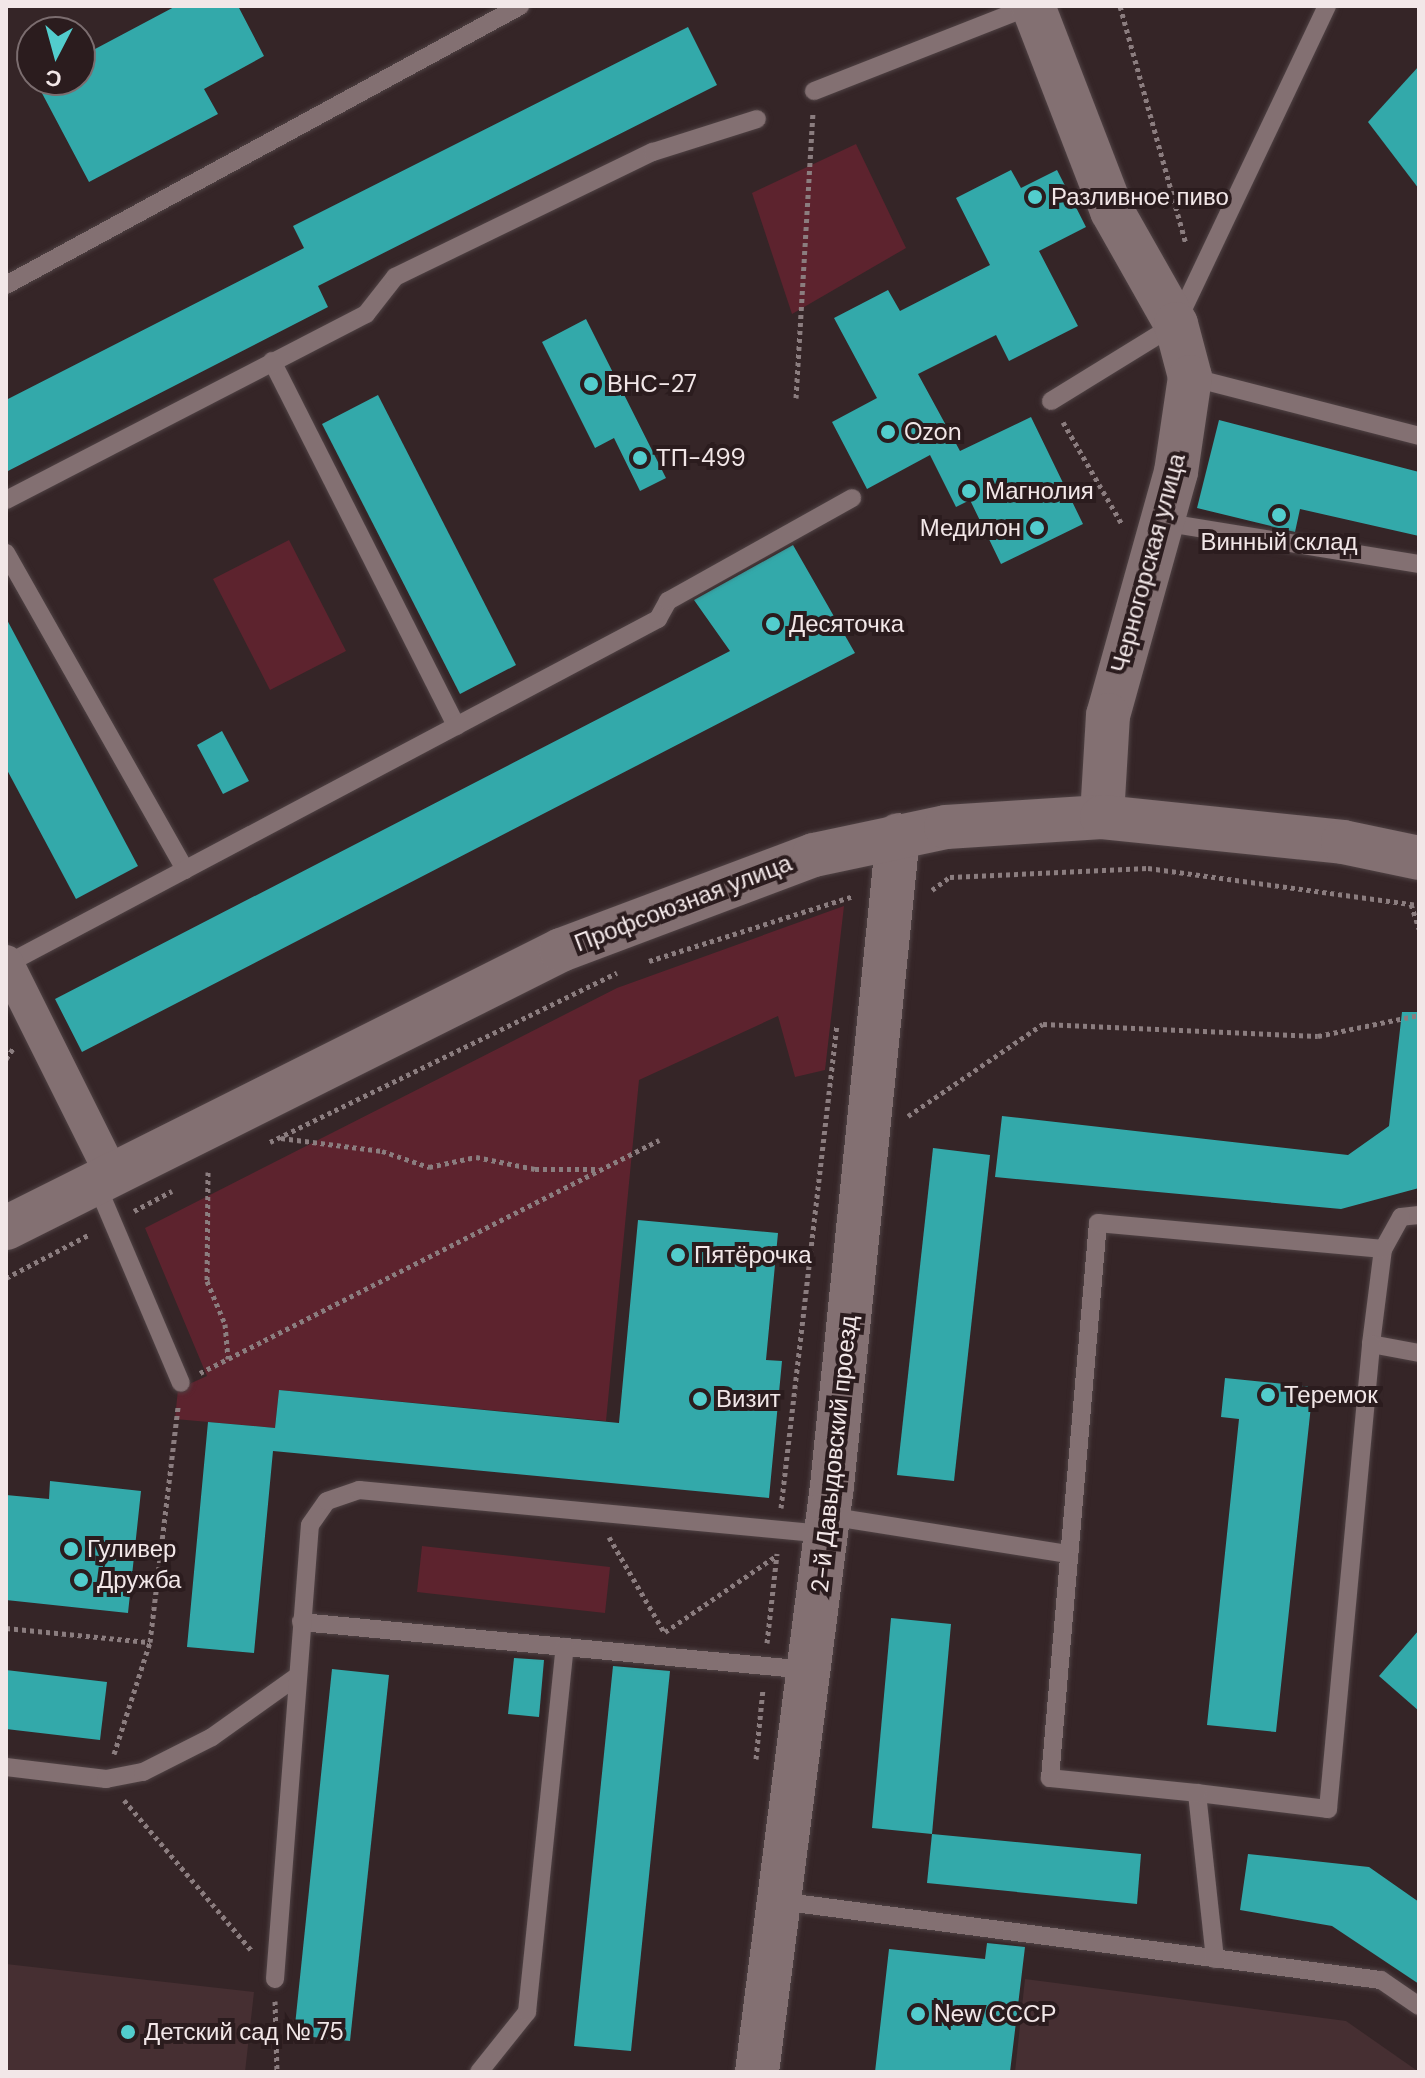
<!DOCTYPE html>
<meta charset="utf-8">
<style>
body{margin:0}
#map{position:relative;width:1425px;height:2078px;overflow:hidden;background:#352527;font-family:"DM Sans",sans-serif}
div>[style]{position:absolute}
.built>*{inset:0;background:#462f32}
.green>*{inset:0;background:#5d232e}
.building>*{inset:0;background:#33a9aa}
.path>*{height:5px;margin-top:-2.5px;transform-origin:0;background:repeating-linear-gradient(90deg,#8b7d7f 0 4px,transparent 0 8px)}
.roads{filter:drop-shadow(0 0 2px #4f4244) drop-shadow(0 0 2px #4f4244)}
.service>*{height:18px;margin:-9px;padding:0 9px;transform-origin:9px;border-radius:9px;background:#837072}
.minor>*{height:34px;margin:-17px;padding:0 17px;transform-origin:17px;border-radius:17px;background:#837072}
.tertiary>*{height:44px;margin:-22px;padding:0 22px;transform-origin:22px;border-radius:22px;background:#837072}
.secondary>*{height:44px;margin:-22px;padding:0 22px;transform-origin:22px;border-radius:22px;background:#837072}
.dots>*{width:22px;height:22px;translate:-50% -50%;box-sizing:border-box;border:4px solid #2b1c1e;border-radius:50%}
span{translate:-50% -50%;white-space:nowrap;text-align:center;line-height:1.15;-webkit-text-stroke:8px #2b1c1e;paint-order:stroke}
.poi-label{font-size:24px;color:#f2e7e8}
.left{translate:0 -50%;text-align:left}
.right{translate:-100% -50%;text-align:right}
.street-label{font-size:24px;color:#f2e7e8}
.frame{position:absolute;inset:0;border:8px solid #f2e7e8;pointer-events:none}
.north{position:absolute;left:16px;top:16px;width:80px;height:80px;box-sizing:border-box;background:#2b1c1e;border:2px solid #7b6d6f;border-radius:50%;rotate:186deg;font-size:22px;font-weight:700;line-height:32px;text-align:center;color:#f2e7e8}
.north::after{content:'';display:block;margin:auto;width:28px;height:36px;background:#52cdcd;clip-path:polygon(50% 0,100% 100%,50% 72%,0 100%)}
</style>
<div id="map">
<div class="built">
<div style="clip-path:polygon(6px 1964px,254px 1992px,245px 2072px,6px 2072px)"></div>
<div style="clip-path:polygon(1025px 1979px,1346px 2021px,1419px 2072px,1015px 2072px)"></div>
</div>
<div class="green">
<div style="clip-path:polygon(856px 144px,906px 248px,792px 314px,752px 193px)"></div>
<div style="clip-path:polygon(289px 540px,346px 651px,270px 690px,213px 579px)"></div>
<div style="clip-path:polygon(844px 906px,825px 1070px,795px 1077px,778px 1016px,639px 1080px,606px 1421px,279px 1390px,275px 1428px,175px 1419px,178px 1389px,207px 1376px,145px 1228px,617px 988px)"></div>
<div style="clip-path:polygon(422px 1546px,610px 1567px,605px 1613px,417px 1592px)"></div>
</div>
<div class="building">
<div style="clip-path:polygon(176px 6px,238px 6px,264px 56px,204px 89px,218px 114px,89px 182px,35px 80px,80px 80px,80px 57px)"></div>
<div style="clip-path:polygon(688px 27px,717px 85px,318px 286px,328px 307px,6px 472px,6px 400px,304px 248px,293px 226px)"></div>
<div style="clip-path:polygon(1419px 66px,1419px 189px,1368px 122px)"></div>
<div style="clip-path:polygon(1011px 170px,1021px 188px,1057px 170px,1086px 227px,1039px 251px,1078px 326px,1009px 361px,996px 335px,918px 374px,960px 451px,1031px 417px,1083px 524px,1001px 564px,970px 500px,956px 507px,930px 455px,867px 489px,832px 422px,877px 398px,834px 318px,888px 290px,900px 311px,990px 265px,956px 198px)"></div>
<div style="clip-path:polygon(586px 319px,666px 478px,640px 491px,614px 438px,595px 448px,542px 342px)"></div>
<div style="clip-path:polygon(378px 395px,516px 665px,460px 694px,322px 424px)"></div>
<div style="clip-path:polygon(1219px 420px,1419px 472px,1419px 536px,1300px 509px,1295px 532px,1197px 508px)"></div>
<div style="clip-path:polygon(793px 545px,855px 653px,82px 1052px,55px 999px,730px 651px,694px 600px)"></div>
<div style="clip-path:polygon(6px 618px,138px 866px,76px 899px,6px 768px)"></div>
<div style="clip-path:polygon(222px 731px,249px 781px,223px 794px,197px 745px)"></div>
<div style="clip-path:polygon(1402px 1012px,1419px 1012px,1419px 1188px,1341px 1209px,995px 1177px,1002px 1116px,1348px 1155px,1389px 1126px)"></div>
<div style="clip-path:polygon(933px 1148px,990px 1155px,954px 1481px,897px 1475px)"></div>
<div style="clip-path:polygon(638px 1220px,778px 1233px,766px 1360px,782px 1361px,769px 1498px,273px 1451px,254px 1653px,187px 1647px,208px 1422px,275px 1428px,279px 1390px,619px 1423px)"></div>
<div style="clip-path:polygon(1225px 1378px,1313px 1387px,1276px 1732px,1207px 1725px,1239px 1419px,1221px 1417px)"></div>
<div style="clip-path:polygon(50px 1481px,141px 1491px,128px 1613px,6px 1600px,6px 1495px,49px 1499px)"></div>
<div style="clip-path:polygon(891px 1618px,951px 1624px,932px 1834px,872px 1828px)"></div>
<div style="clip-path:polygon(1419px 1630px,1419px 1711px,1379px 1676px)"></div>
<div style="clip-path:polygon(514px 1658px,544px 1660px,539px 1717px,508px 1714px)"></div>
<div style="clip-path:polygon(613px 1666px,670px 1671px,631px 2051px,574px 2046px)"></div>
<div style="clip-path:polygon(332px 1669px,389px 1675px,350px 2041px,294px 2035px)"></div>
<div style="clip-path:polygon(6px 1670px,107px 1682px,100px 1740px,6px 1729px)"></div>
<div style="clip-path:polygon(932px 1834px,1141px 1854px,1137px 1904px,927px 1883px)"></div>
<div style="clip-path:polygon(1248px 1854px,1369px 1867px,1419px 1902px,1419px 1984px,1332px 1926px,1240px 1910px)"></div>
<div style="clip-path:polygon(987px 1943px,1025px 1947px,1010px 2072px,875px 2072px,889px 1949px,985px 1959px)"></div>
</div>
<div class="path">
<div style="left:1120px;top:6px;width:247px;rotate:74.5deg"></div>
<div style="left:796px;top:398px;width:287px;rotate:-86.6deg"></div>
<div style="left:1063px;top:422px;width:118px;rotate:60deg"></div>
<div style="left:932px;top:890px;width:22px;rotate:-36deg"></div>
<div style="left:950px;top:877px;width:198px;rotate:-2.6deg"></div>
<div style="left:1148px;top:868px;width:274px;rotate:7.8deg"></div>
<div style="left:1411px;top:904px;width:26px;rotate:72deg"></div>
<div style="left:649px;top:961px;width:215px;rotate:-17.6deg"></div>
<div style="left:6px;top:1059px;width:14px;rotate:-56deg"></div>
<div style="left:908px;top:1116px;width:163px;rotate:-34.3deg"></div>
<div style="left:1043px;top:1024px;width:275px;rotate:2.5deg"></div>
<div style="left:1318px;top:1036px;width:103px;rotate:-11.7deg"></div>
<div style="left:281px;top:1138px;width:102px;rotate:7.3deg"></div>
<div style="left:382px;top:1151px;width:50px;rotate:18.8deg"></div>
<div style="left:429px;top:1167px;width:48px;rotate:-12deg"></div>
<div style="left:476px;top:1157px;width:60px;rotate:11.5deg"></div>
<div style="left:535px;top:1169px;width:61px"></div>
<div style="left:270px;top:1142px;width:386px;rotate:-26deg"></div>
<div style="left:208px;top:1172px;width:109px;rotate:90.5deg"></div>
<div style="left:207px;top:1281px;width:47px;rotate:67.3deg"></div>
<div style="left:225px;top:1324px;width:35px;rotate:85deg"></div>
<div style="left:134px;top:1211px;width:43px;rotate:-27.8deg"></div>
<div style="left:6px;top:1278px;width:95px;rotate:-27.6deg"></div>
<div style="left:200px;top:1373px;width:515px;rotate:-26.91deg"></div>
<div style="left:781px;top:1508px;width:486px;rotate:-83.4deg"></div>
<div style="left:609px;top:1537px;width:110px;rotate:59.9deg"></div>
<div style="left:6px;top:1628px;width:145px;rotate:5.6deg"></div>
<div style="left:665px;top:1632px;width:135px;rotate:-34.4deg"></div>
<div style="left:767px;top:1643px;width:90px;rotate:-83.6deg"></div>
<div style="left:114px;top:1754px;width:118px;rotate:-72.2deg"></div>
<div style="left:150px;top:1642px;width:237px;rotate:-83.2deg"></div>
<div style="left:756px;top:1759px;width:70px;rotate:-84.3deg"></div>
<div style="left:124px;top:1800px;width:198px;rotate:49.7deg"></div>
<div style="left:275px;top:2001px;width:71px;rotate:88.4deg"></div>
</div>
<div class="roads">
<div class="service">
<div style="left:814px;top:91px;width:233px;rotate:-21.4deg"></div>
<div style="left:6px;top:285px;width:585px;rotate:-28.49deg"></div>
<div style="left:272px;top:361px;width:409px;rotate:63.2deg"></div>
<div style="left:1190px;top:377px;width:236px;rotate:14.4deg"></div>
<div style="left:1051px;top:401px;width:147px;rotate:-31.6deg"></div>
<div style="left:1176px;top:324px;width:352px;rotate:-64.6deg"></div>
<div style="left:6px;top:500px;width:405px;rotate:-27.3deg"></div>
<div style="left:366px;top:314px;width:47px;rotate:-51.9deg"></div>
<div style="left:395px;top:277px;width:287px;rotate:-25.9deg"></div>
<div style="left:653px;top:152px;width:109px;rotate:-17.6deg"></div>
<div style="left:1162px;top:522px;width:260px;rotate:9.3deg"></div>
<div style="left:6px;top:553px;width:364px;rotate:60.5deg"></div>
<div style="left:7px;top:964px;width:737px;rotate:-27.92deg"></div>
<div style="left:658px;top:619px;width:21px;rotate:-61deg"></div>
<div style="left:668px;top:601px;width:211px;rotate:-29.2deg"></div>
<div style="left:96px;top:1183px;width:217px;rotate:67deg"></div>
<div style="left:1419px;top:1215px;width:18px;rotate:174deg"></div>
<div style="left:1401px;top:1217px;width:37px;rotate:119deg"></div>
<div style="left:1383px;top:1249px;width:96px;rotate:97.2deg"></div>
<div style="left:1371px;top:1344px;width:49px;rotate:10.6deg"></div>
<div style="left:828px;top:1516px;width:244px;rotate:9deg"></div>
<div style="left:301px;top:1622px;width:509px;rotate:5.41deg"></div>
<div style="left:6px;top:1767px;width:101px;rotate:6.8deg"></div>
<div style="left:106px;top:1779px;width:38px;rotate:-11deg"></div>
<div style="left:143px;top:1772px;width:77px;rotate:-26.9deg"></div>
<div style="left:212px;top:1737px;width:103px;rotate:-35.5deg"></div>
<div style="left:1197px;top:1793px;width:132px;rotate:7deg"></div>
<div style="left:1328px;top:1809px;width:467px;rotate:-84.7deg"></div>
<div style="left:779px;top:1901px;width:607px;rotate:7.48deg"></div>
<div style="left:1381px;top:1980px;width:46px;rotate:34.4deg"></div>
<div style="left:1215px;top:1959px;width:167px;rotate:-96.2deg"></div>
<div style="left:1197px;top:1793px;width:148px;rotate:-174.2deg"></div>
<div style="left:1050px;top:1778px;width:557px;rotate:-85.06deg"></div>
<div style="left:1098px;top:1223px;width:286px;rotate:5.2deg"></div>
<div style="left:275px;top:1979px;width:455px;rotate:-85.6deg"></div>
<div style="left:310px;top:1525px;width:29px;rotate:-55deg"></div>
<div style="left:327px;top:1501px;width:34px;rotate:-19deg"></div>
<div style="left:359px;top:1490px;width:469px;rotate:5.4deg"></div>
<div style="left:479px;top:2072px;width:77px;rotate:-51.3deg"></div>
<div style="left:527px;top:2012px;width:367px;rotate:-84.1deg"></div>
</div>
<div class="minor">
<div style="left:6px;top:962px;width:238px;rotate:63.5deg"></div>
</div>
<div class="tertiary">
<div style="left:1033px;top:6px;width:220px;rotate:68.9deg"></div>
<div style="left:1112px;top:211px;width:130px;rotate:60.5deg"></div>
<div style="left:1176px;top:324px;width:55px;rotate:75.2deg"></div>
<div style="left:1190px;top:377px;width:96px;rotate:98.4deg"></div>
<div style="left:1176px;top:472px;width:252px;rotate:105.6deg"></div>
<div style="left:1108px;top:715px;width:102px;rotate:93.4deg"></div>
<div style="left:757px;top:2072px;width:591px;rotate:-82.71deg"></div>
<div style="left:832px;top:1486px;width:654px;rotate:-84.21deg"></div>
</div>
<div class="secondary">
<div style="left:6px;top:1228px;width:621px;rotate:-26.61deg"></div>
<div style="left:561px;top:950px;width:270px;rotate:-20.6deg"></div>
<div style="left:814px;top:855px;width:135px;rotate:-12deg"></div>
<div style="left:946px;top:827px;width:156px;rotate:-3.7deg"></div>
<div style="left:1102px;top:817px;width:242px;rotate:5.9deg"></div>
<div style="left:1343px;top:842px;width:78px;rotate:11.9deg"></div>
</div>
</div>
<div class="dots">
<div style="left:1035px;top:197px;background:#52cdcd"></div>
<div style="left:591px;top:384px;background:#52cdcd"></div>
<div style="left:888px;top:432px;background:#52cdcd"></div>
<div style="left:640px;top:458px;background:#52cdcd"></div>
<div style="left:969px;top:491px;background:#52cdcd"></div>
<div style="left:1279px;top:515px;background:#52cdcd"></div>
<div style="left:1037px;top:528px;background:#52cdcd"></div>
<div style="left:773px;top:624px;background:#52cdcd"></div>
<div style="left:678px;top:1255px;background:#52cdcd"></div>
<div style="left:1268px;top:1395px;background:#52cdcd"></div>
<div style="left:700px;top:1399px;background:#52cdcd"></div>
<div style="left:71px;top:1549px;background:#52cdcd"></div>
<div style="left:81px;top:1580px;background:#52cdcd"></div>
<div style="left:918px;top:2014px;background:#52cdcd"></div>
<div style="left:128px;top:2032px;background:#52cdcd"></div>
</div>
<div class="poi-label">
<span class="left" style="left:1051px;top:197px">Разливное пиво</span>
<span class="left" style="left:607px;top:384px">ВНС-27</span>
<span class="left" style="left:904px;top:432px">Ozon</span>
<span class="left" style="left:656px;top:458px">ТП-499</span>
<span class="left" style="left:985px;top:491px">Магнолия</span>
<span class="right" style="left:1021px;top:528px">Медилон</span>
<span style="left:1279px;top:542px">Винный склад</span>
<span class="left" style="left:789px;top:624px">Десяточка</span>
<span class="left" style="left:694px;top:1255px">Пятёрочка</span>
<span class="left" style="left:1284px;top:1395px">Теремок</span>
<span class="left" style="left:716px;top:1399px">Визит</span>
<span class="left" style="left:87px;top:1549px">Гуливер</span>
<span class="left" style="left:97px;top:1580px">Дружба</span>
<span class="left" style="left:934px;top:2014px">New СССР</span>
<span class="left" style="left:144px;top:2032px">Детский сад № 75</span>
</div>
<div class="street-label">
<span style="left:1148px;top:563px;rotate:-75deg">Черногорская улица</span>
<span style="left:683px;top:903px;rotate:-21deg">Профсоюзная улица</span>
<span style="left:834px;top:1454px;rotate:-84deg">2-й Давыдовский проезд</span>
</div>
<div class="frame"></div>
<div class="north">С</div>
</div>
